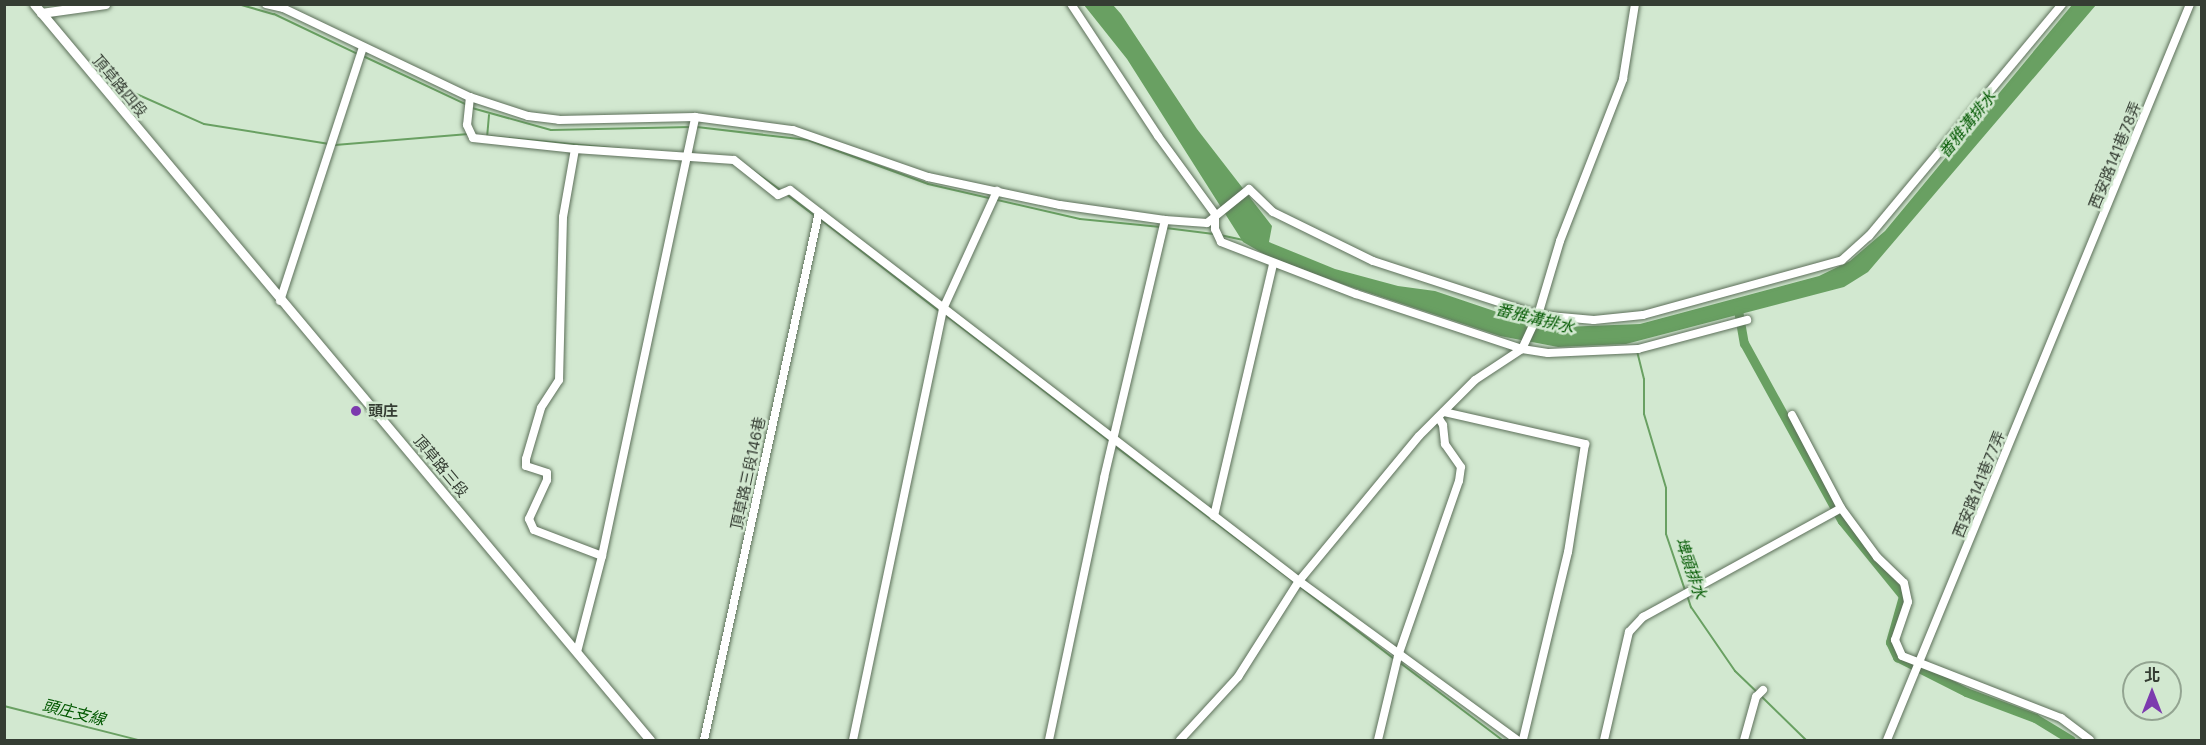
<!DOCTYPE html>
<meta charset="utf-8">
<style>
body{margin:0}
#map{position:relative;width:2206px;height:745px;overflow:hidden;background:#d2e8d0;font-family:Inter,"Noto Sans TC",sans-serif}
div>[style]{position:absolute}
.water>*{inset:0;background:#69a062}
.stream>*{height:2px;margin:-1px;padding:0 1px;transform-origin:1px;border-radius:1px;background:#69a062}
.canal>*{height:9px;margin:-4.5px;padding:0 4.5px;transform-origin:4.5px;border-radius:4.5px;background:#69a062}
.roads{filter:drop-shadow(0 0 2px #5d705a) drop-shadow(0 0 2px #5d705a)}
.minor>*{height:8px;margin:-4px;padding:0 4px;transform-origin:4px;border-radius:4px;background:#fff}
.tertiary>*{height:9px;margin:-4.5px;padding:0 4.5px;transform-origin:4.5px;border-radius:4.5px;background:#fff}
.dots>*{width:16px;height:16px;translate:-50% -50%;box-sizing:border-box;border:3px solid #d2e8d0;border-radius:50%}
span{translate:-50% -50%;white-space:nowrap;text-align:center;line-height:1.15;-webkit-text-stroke:5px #d2e8d0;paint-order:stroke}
.street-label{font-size:15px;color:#353d33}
.poi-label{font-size:15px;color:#353d33;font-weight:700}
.left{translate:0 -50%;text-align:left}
.water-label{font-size:16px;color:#025800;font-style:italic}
.frame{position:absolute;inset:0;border:6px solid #353d33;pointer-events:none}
.north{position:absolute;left:2122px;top:661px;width:60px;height:60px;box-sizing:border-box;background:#d2e8d0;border:2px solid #93a491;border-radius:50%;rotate:0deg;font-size:16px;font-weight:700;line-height:24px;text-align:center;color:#353d33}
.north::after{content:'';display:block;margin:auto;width:21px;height:27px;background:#7c3aae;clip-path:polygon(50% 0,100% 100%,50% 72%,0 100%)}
</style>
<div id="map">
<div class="water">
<div style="clip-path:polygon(1084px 5px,1113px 5px,1121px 14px,1197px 129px,1272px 226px,1269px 242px,1335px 269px,1398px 286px,1435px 291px,1506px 315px,1562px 327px,1640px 324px,1819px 276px,1850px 261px,1885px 231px,2072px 5px,2096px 5px,1868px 272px,1844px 287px,1626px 344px,1558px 347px,1500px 336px,1342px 284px,1269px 257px,1243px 242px,1127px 59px)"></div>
</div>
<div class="stream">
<div style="left:238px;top:4px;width:37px;rotate:16deg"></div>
<div style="left:274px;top:14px;width:93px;rotate:25.5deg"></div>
<div style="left:363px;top:56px;width:115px;rotate:25.2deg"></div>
<div style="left:105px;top:80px;width:108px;rotate:24deg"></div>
<div style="left:204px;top:124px;width:127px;rotate:9.1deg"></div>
<div style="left:472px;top:108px;width:82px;rotate:15.6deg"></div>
<div style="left:551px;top:130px;width:140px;rotate:-1.2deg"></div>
<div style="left:489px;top:115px;width:21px;rotate:95deg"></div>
<div style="left:487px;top:136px;width:136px;rotate:5.5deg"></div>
<div style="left:697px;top:127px;width:112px;rotate:6.7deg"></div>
<div style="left:808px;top:140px;width:128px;rotate:20.1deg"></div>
<div style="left:928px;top:184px;width:156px;rotate:13deg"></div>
<div style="left:1080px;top:219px;width:81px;rotate:5.6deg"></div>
<div style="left:335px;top:145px;width:134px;rotate:-4.7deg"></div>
<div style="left:735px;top:158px;width:57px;rotate:35.1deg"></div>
<div style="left:786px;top:194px;width:36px;rotate:37deg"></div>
<div style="left:820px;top:219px;width:150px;rotate:37.7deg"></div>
<div style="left:1166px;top:228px;width:48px;rotate:7.1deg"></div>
<div style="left:1220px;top:235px;width:25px;rotate:12deg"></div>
<div style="left:944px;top:314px;width:210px;rotate:37.5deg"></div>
<div style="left:1637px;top:351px;width:29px;rotate:76deg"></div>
<div style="left:1644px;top:379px;width:35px;rotate:90deg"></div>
<div style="left:1644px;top:414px;width:77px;rotate:73.4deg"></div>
<div style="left:1666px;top:488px;width:46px;rotate:90deg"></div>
<div style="left:1666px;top:534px;width:59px;rotate:71.3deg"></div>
<div style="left:1115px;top:446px;width:225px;rotate:37.2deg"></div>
<div style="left:1299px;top:586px;width:120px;rotate:37.5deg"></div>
<div style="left:1687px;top:595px;width:13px;rotate:72deg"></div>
<div style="left:1691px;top:607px;width:78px;rotate:55.5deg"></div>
<div style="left:1735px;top:671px;width:30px;rotate:44deg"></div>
<div style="left:1399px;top:662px;width:129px;rotate:37.1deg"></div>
<div style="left:1761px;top:696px;width:63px;rotate:44.4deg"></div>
<div style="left:4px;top:706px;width:138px;rotate:14.2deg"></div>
</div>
<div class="canal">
<div style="left:1738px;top:310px;width:34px;rotate:80deg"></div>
<div style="left:1744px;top:343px;width:203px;rotate:61.2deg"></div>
<div style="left:1842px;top:521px;width:97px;rotate:50.9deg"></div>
<div style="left:1903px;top:596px;width:48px;rotate:105.8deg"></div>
<div style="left:1890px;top:642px;width:17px;rotate:65deg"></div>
<div style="left:1897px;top:657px;width:77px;rotate:26.9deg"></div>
<div style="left:1966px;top:692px;width:74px;rotate:20.6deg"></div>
<div style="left:2035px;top:718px;width:42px;rotate:31.4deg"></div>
</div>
<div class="roads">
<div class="minor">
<div style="left:266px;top:4px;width:17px;rotate:13deg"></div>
<div style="left:283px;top:8px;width:207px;rotate:25.5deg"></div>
<div style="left:470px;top:97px;width:28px;rotate:96deg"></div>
<div style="left:467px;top:125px;width:14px;rotate:65deg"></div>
<div style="left:473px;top:138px;width:103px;rotate:6.2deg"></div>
<div style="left:575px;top:149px;width:159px;rotate:4deg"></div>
<div style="left:734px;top:160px;width:56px;rotate:38.5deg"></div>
<div style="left:778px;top:195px;width:13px;rotate:-23deg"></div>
<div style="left:790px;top:190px;width:642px;rotate:37.53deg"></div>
<div style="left:1299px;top:581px;width:270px;rotate:36.1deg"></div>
<div style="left:1071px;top:4px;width:158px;rotate:56.6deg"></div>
<div style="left:1158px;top:136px;width:97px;rotate:53.8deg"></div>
<div style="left:1215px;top:214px;width:15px;rotate:90deg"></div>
<div style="left:1215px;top:229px;width:14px;rotate:65deg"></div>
<div style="left:1221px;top:242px;width:145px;rotate:21.1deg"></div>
<div style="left:1356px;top:294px;width:175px;rotate:18.3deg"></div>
<div style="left:1522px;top:349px;width:26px;rotate:9deg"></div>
<div style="left:1548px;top:353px;width:90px;rotate:-2.5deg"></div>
<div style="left:1638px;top:349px;width:113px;rotate:-14.9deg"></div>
<div style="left:470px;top:97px;width:61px;rotate:18.1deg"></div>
<div style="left:528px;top:116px;width:31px;rotate:7deg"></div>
<div style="left:559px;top:120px;width:136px;rotate:-1.3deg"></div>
<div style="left:695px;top:117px;width:99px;rotate:7.6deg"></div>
<div style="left:793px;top:130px;width:143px;rotate:19.2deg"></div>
<div style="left:928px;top:177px;width:135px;rotate:12deg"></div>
<div style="left:1060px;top:205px;width:106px;rotate:8.1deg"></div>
<div style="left:1165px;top:220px;width:42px;rotate:4.1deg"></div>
<div style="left:1207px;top:223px;width:54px;rotate:-39deg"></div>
<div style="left:1249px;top:189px;width:33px;rotate:44deg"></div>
<div style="left:1273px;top:212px;width:111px;rotate:26.1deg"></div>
<div style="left:1373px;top:261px;width:174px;rotate:18.1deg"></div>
<div style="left:1538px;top:315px;width:56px;rotate:5.1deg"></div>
<div style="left:1594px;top:320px;width:49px;rotate:-5.8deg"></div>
<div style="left:1643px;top:315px;width:206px;rotate:-15.4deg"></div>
<div style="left:1842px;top:260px;width:36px;rotate:-42deg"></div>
<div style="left:1869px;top:236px;width:302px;rotate:-50.2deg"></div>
<div style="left:575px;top:149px;width:69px;rotate:100deg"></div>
<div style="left:563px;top:217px;width:163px;rotate:91.4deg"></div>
<div style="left:559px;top:380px;width:33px;rotate:123deg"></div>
<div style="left:541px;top:408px;width:53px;rotate:106.4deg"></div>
<div style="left:526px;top:459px;width:7px;rotate:90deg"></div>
<div style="left:526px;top:466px;width:22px;rotate:18deg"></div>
<div style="left:547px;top:473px;width:7px;rotate:90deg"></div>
<div style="left:547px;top:480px;width:43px;rotate:114.8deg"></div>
<div style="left:529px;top:519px;width:12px;rotate:66deg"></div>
<div style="left:534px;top:530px;width:73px;rotate:20.9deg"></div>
<div style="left:280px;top:301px;width:267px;rotate:-71.9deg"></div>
<div style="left:1444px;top:412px;width:145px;rotate:12.8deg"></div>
<div style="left:1585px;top:444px;width:109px;rotate:98.9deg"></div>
<div style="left:1568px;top:552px;width:193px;rotate:103.5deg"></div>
<div style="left:1792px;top:415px;width:105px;rotate:62.2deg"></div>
<div style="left:1841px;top:508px;width:61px;rotate:53.7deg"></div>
<div style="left:1877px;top:557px;width:37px;rotate:44deg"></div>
<div style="left:1904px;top:583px;width:19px;rotate:78deg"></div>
<div style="left:1908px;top:602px;width:40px;rotate:108.9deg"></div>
<div style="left:1895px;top:640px;width:17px;rotate:66deg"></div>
<div style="left:1902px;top:656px;width:171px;rotate:21.3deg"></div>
<div style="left:2061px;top:718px;width:36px;rotate:37deg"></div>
<div style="left:1214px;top:516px;width:259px;rotate:-76.8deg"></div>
<div style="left:577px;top:652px;width:99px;rotate:-75.4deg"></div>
<div style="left:602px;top:556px;width:449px;rotate:-78deg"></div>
<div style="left:704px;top:740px;width:540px;rotate:-77.71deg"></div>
<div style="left:853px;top:740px;width:440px;rotate:-78.2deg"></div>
<div style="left:943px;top:309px;width:130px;rotate:-65.4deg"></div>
<div style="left:1049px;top:740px;width:268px;rotate:-78.1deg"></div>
<div style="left:1104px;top:478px;width:265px;rotate:-76.7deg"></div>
<div style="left:1180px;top:740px;width:86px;rotate:-47.4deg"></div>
<div style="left:1238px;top:677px;width:114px;rotate:-57.6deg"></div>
<div style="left:1299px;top:581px;width:188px;rotate:-50.4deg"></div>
<div style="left:1419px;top:436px;width:79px;rotate:-45deg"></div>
<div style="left:1475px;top:380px;width:56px;rotate:-33.4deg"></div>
<div style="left:1522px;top:349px;width:38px;rotate:-65deg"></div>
<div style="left:1538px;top:315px;width:77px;rotate:-73.4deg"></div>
<div style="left:1560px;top:241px;width:174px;rotate:-68.7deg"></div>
<div style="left:1623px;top:79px;width:76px;rotate:-80.9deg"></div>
<div style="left:1378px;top:740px;width:86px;rotate:-76.6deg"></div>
<div style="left:1398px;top:656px;width:185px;rotate:-70.8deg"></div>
<div style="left:1459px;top:481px;width:14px;rotate:-82deg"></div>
<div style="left:1461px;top:467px;width:28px;rotate:-125deg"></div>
<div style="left:1445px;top:444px;width:19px;rotate:-96deg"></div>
<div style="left:1443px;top:425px;width:9px;rotate:-122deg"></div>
<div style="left:1604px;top:740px;width:111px;rotate:-77deg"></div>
<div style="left:1629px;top:632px;width:21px;rotate:-47deg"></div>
<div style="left:1643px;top:617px;width:226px;rotate:-28.8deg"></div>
<div style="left:1744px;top:740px;width:45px;rotate:-74.4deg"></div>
<div style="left:1756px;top:697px;width:10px;rotate:-45deg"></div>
<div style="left:1887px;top:740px;width:796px;rotate:-67.62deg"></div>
</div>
<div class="tertiary">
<div style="left:34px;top:4px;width:960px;rotate:50.07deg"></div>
<div style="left:41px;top:13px;width:65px;rotate:-8deg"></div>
</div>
</div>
<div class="dots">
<div style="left:356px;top:411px;background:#7c3aae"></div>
</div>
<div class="street-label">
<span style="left:120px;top:86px;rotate:50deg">頂草路四段</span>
<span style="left:2115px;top:155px;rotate:-68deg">西安路141巷78弄</span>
<span style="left:441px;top:466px;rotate:50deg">頂草路三段</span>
<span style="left:748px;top:473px;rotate:-78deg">頂草路三段146巷</span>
<span style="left:1979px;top:484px;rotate:-68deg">西安路141巷77弄</span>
</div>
<div class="poi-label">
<span class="left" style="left:368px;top:411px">頭庄</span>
</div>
<div class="water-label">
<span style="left:1967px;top:124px;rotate:-51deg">番雅溝排水</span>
<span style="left:1535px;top:318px;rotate:14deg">番雅溝排水</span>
<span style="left:1691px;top:568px;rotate:71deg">埤頭排水</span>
<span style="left:74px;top:712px;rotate:14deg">頭庄支線</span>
</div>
<div class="frame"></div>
<div class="north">北</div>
</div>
